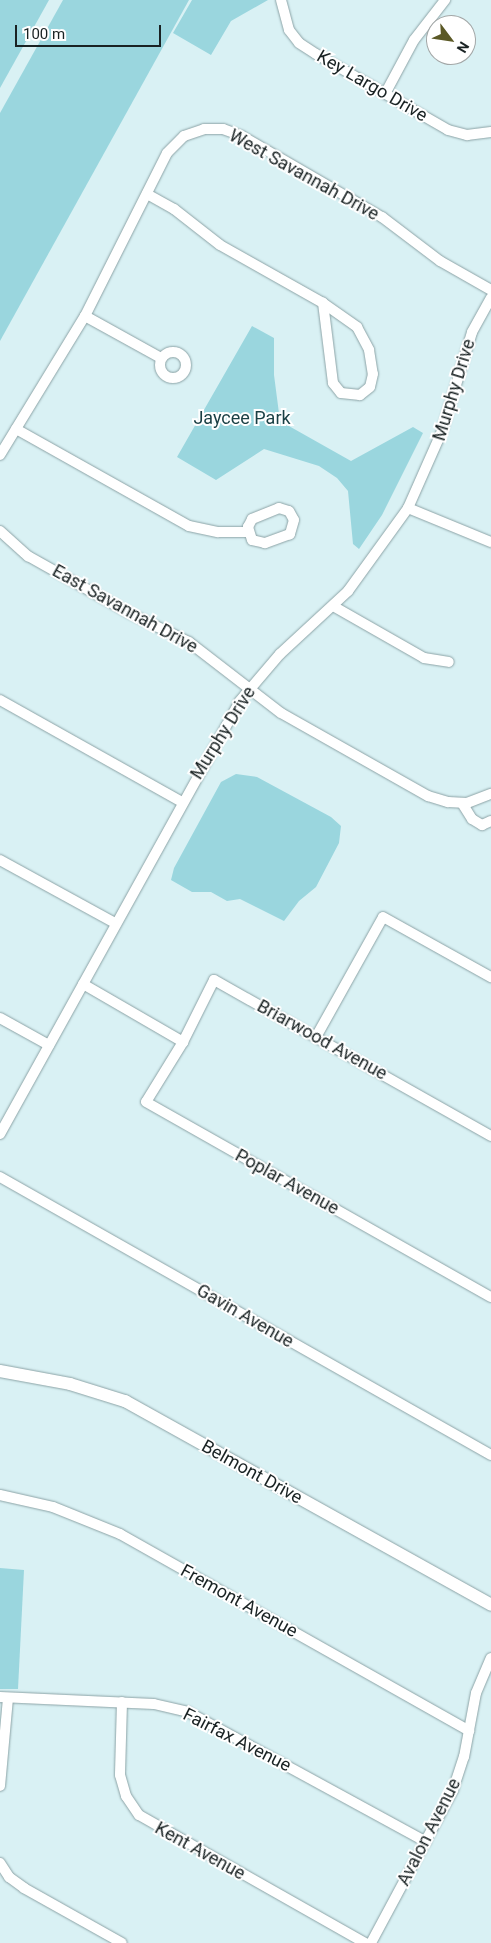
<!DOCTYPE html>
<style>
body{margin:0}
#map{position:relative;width:491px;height:1943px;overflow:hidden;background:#d9f1f4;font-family:Roboto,sans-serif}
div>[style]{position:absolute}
.green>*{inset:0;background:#9ad6de}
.roads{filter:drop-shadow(0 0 1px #8ca3a6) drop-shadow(0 0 1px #8ca3a6)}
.minor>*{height:10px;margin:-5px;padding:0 5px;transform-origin:5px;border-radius:5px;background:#fff}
.minor>.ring{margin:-5px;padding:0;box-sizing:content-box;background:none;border:10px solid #fff;border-radius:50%}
.tertiary>*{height:12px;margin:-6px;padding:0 6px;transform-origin:6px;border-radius:6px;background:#fff}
span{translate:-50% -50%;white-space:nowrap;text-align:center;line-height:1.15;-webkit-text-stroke:4px #fff;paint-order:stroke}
.street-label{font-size:18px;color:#192223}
.park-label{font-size:18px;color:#193f44}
.north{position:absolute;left:426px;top:15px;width:50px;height:50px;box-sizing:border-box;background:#fff;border:1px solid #a3a7a7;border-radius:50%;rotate:121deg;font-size:14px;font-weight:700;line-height:20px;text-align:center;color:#192223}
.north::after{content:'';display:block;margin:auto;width:18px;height:22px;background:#5b5926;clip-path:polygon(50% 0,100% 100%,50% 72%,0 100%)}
.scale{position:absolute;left:15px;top:25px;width:146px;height:22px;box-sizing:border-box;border:2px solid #192223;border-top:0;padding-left:6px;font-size:15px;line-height:18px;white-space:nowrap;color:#192223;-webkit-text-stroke:4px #fff;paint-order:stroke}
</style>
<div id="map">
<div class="green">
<div style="clip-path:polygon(0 0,49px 0,0 88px)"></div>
<div style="clip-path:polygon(63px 0,189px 0,0 341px,0 113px)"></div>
<div style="clip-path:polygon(192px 0,268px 0,231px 21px,211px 55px,173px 33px)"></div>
<div style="clip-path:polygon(252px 326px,274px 338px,274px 375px,280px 421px,351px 461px,413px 427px,423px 433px,382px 515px,359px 549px,353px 544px,348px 491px,337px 478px,319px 466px,264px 449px,216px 480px,177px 457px)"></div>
<div style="clip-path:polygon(236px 774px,257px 777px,331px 817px,341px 826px,339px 843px,316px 887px,299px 901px,284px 921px,240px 899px,227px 901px,211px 892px,192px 892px,171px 880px,174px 868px,221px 782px)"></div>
<div style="clip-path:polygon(0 1568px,24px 1570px,18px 1689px,0 1689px)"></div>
</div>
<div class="roads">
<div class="minor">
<div style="left:281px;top:0;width:31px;rotate:75deg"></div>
<div style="left:289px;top:30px;width:16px;rotate:52deg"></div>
<div style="left:299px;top:43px;width:20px;rotate:33deg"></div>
<div style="left:316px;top:54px;width:152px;rotate:29.9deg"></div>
<div style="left:448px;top:130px;width:20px;rotate:15deg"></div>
<div style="left:467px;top:135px;width:24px;rotate:-7deg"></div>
<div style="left:385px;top:94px;width:61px;rotate:-61.8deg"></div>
<div style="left:414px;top:40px;width:51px;rotate:-52.2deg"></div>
<div style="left:147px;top:194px;width:31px;rotate:29deg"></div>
<div style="left:174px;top:209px;width:58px;rotate:38deg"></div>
<div style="left:220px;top:245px;width:118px;rotate:29.4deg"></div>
<div style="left:323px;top:303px;width:42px;rotate:35.2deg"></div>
<div style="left:357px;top:327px;width:26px;rotate:62deg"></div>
<div style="left:369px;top:350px;width:24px;rotate:81deg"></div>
<div style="left:373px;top:374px;width:13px;rotate:103deg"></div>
<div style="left:370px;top:387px;width:13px;rotate:141deg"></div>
<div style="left:360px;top:395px;width:19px;rotate:-174deg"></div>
<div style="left:341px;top:393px;width:13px;rotate:-129deg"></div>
<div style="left:333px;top:383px;width:81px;rotate:-97.1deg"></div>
<div style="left:85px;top:316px;width:87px;rotate:28.9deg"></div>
<div class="ring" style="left:160px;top:352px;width:16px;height:16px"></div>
<div style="left:16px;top:429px;width:198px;rotate:29.3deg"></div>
<div style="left:189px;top:526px;width:30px;rotate:12deg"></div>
<div style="left:218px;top:532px;width:30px"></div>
<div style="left:0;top:455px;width:163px;rotate:-58.6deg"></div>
<div style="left:85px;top:316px;width:182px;rotate:-63.3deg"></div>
<div style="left:167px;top:153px;width:24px;rotate:-45deg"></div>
<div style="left:184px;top:136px;width:21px;rotate:-19deg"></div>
<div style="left:204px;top:129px;width:19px"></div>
<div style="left:223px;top:129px;width:20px;rotate:20deg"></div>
<div style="left:242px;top:136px;width:162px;rotate:30.1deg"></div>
<div style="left:382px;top:217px;width:73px;rotate:37.2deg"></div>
<div style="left:440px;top:261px;width:59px;rotate:29.6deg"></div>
<div style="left:279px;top:508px;width:10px;rotate:17deg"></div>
<div style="left:289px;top:511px;width:10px;rotate:61deg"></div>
<div style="left:294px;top:520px;width:15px;rotate:106deg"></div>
<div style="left:290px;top:534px;width:27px;rotate:160deg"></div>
<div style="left:265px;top:543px;width:13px;rotate:-167deg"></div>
<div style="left:252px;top:540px;width:14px;rotate:-107deg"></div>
<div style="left:248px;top:527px;width:9px;rotate:-63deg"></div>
<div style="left:252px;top:519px;width:29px;rotate:-22deg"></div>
<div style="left:408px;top:508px;width:90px;rotate:22.3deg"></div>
<div style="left:0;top:531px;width:38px;rotate:42deg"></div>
<div style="left:28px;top:556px;width:116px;rotate:29.4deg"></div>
<div style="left:129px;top:613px;width:67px;rotate:25.8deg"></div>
<div style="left:189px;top:642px;width:116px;rotate:37.7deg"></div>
<div style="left:281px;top:713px;width:169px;rotate:29.5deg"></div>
<div style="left:428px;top:796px;width:21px;rotate:17deg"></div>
<div style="left:448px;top:802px;width:19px;rotate:3deg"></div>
<div style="left:467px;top:803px;width:26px;rotate:-21deg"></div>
<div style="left:333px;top:606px;width:105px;rotate:29.7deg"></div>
<div style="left:424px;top:658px;width:25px;rotate:9deg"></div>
<div style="left:0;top:700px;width:209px;rotate:29.3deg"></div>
<div style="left:462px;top:803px;width:19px;rotate:58deg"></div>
<div style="left:472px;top:819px;width:12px;rotate:31deg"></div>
<div style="left:482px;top:825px;width:10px;rotate:-24deg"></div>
<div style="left:0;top:860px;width:131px;rotate:28.7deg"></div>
<div style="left:83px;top:984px;width:116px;rotate:30.1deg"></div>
<div style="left:0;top:1018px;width:56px;rotate:28.9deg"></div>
<div style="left:316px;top:1037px;width:137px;rotate:-60.8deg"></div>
<div style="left:383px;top:917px;width:124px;rotate:29.1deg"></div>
<div style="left:0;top:1134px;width:494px;rotate:-61deg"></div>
<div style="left:239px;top:702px;width:63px;rotate:-49.5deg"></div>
<div style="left:280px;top:654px;width:93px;rotate:-42.8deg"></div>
<div style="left:348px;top:591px;width:102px;rotate:-54.1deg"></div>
<div style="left:408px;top:508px;width:84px;rotate:-66.2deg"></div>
<div style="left:442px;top:431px;width:103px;rotate:-73.1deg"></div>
<div style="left:472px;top:332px;width:39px;rotate:-61deg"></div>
<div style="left:491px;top:1136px;width:318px;rotate:-150.6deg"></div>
<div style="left:214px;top:980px;width:69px;rotate:116.6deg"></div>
<div style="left:183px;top:1042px;width:70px;rotate:121.7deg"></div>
<div style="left:146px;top:1102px;width:396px;rotate:29.5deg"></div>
<div style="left:0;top:1177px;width:564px;rotate:29.52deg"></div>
<div style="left:0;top:1495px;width:54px;rotate:12.8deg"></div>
<div style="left:53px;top:1507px;width:72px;rotate:21.9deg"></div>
<div style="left:120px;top:1534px;width:401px;rotate:29.4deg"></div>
<div style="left:0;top:1697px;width:154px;rotate:2.6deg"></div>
<div style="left:154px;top:1704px;width:35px;rotate:13deg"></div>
<div style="left:188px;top:1712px;width:271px;rotate:28.6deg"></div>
<div style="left:122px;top:1702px;width:73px;rotate:91.6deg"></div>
<div style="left:120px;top:1775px;width:22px;rotate:74deg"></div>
<div style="left:126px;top:1796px;width:23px;rotate:56deg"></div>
<div style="left:139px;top:1815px;width:260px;rotate:29.5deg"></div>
<div style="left:0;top:1786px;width:88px;rotate:-84.8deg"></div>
<div style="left:0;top:1863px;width:17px;rotate:57deg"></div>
<div style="left:9px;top:1877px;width:19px;rotate:36deg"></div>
<div style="left:24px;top:1888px;width:112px;rotate:29.3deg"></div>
<div style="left:371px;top:1943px;width:174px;rotate:-61.8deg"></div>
<div style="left:453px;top:1790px;width:35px;rotate:-72deg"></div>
<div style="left:464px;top:1757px;width:65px;rotate:-79.4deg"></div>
<div style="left:476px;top:1693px;width:38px;rotate:-67deg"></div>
</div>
<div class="tertiary">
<div style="left:0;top:1371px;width:71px;rotate:10.5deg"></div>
<div style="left:70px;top:1384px;width:58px;rotate:17.2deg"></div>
<div style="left:125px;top:1401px;width:419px;rotate:29.1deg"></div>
</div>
</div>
<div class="street-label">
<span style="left:372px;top:86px;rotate:30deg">Key Largo Drive</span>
<span style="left:304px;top:175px;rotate:29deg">West Savannah Drive</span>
<span style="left:454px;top:390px;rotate:-73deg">Murphy Drive</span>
<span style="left:125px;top:609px;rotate:29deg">East Savannah Drive</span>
<span style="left:223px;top:733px;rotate:-58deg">Murphy Drive</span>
<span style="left:322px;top:1040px;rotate:29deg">Briarwood Avenue</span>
<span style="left:287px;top:1182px;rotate:29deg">Poplar Avenue</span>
<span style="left:245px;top:1316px;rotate:30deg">Gavin Avenue</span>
<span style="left:252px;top:1472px;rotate:29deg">Belmont Drive</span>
<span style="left:239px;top:1601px;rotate:29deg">Fremont Avenue</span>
<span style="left:237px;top:1740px;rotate:27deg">Fairfax Avenue</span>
<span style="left:429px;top:1832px;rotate:-63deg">Avalon Avenue</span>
<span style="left:200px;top:1851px;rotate:29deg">Kent Avenue</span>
</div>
<div class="park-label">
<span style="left:242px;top:418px">Jaycee Park</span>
</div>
<div class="north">N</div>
<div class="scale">100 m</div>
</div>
